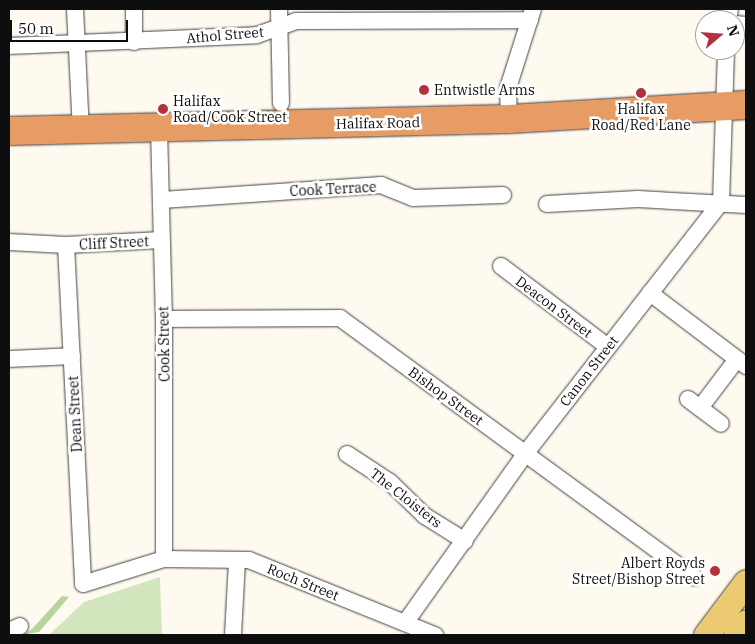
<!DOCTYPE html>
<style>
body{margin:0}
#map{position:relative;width:755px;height:644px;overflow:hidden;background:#fefaf0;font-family:"IBM Plex Serif",serif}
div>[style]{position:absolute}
.green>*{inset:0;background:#d3e5bc}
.forest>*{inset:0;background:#b8d49d}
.roads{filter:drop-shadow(0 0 1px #414141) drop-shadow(0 0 1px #414141)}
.street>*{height:16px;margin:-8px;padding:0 8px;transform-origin:8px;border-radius:8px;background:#fff}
.primary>*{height:25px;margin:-12.5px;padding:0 12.5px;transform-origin:12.5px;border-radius:12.5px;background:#ecca72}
.highway>*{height:28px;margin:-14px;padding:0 14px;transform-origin:14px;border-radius:14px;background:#e79b65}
.dots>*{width:14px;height:14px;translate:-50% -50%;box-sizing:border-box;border:2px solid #fff;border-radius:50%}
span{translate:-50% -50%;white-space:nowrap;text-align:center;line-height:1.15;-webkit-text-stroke:5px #fff;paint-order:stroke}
.street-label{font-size:14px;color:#0e0e0e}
.poi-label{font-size:14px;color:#0e0e0e}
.left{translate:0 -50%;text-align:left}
.right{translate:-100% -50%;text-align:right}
.frame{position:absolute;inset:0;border:10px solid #0e0e0e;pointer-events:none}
.north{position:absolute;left:695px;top:10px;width:50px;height:50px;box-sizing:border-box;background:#fff;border:1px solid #9f9f9f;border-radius:50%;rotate:72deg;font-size:14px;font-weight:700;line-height:20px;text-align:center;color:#0e0e0e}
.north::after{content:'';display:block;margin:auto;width:18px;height:22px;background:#b1323d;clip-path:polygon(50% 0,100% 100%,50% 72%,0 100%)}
.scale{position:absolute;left:10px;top:20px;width:118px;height:22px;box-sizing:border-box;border:2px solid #0e0e0e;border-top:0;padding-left:6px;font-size:15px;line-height:18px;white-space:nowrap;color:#0e0e0e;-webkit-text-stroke:4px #fff;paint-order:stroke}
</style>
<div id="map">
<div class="green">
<div style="clip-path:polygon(160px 577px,162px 635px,49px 635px,84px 602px)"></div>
</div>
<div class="forest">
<div style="clip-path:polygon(62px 596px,69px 597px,39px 632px,22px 635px,32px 629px)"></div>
</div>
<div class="roads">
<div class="street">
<div style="left:75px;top:9px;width:122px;rotate:87.2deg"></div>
<div style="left:134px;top:9px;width:33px;rotate:90deg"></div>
<div style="left:279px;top:9px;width:94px;rotate:88.8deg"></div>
<div style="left:728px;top:20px;width:11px;rotate:-80deg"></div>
<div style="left:735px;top:24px;width:11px;rotate:5deg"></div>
<div style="left:9px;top:46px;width:248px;rotate:-2.5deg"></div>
<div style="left:257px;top:35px;width:41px;rotate:-19.7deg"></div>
<div style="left:296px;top:21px;width:234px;rotate:-0.2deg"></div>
<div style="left:509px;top:119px;width:31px;rotate:-92deg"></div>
<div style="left:508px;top:88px;width:83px;rotate:-72.4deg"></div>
<div style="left:159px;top:129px;width:190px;rotate:88.5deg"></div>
<div style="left:164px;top:319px;width:240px;rotate:90deg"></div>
<div style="left:162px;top:200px;width:220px;rotate:-3.9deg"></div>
<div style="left:381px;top:185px;width:35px;rotate:22deg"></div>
<div style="left:413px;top:198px;width:90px;rotate:-1.9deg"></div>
<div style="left:547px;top:204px;width:91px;rotate:-3.1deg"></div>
<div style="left:638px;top:199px;width:108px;rotate:3.2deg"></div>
<div style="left:9px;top:242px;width:57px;rotate:3deg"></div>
<div style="left:66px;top:245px;width:95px;rotate:-3deg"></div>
<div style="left:66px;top:245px;width:339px;rotate:87.1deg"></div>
<div style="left:83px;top:584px;width:85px;rotate:-17.2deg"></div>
<div style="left:164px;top:559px;width:85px;rotate:0.7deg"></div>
<div style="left:249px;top:560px;width:201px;rotate:22deg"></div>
<div style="left:501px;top:266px;width:134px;rotate:37.1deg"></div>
<div style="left:650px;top:293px;width:121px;rotate:37.2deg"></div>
<div style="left:164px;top:319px;width:176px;rotate:-0.3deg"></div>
<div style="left:340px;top:318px;width:439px;rotate:36.2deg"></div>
<div style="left:9px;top:359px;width:63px;rotate:-2.7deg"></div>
<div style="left:688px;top:399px;width:41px;rotate:37.1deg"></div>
<div style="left:700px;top:408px;width:61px;rotate:-52.9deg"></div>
<div style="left:347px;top:454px;width:51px;rotate:33.1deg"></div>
<div style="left:390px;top:482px;width:49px;rotate:44.2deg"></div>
<div style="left:425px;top:516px;width:47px;rotate:32deg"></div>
<div style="left:405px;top:623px;width:207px;rotate:-54.6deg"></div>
<div style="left:525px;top:454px;width:319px;rotate:-52.1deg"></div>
<div style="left:721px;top:202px;width:152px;rotate:-88.1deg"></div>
<div style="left:9px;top:631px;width:12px;rotate:-24deg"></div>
<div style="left:233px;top:635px;width:75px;rotate:-86.9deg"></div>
</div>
<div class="primary">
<div style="left:706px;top:635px;width:66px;rotate:-53deg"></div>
<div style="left:736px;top:635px;width:16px;rotate:-52deg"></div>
</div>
<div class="highway">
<div style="left:9px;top:131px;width:500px;rotate:-1.37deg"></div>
<div style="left:509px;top:119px;width:237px;rotate:-3.4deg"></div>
</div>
</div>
<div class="dots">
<div style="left:424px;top:90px;background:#b1323d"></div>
<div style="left:641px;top:93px;background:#b1323d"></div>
<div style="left:163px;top:109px;background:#b1323d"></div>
<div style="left:715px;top:571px;background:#b1323d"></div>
</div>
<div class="street-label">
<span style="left:225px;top:35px;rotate:-5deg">Athol Street</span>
<span style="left:378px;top:123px;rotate:-1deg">Halifax Road</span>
<span style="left:333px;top:189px;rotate:-3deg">Cook Terrace</span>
<span style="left:114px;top:243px;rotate:-3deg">Cliff Street</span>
<span style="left:554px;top:307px;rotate:37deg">Deacon Street</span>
<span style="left:164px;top:344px;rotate:-91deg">Cook Street</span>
<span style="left:589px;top:371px;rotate:-52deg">Canon Street</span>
<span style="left:446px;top:396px;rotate:36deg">Bishop Street</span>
<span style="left:75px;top:414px;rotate:-93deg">Dean Street</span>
<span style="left:406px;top:498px;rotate:38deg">The Cloisters</span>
<span style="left:303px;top:582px;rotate:22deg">Roch Street</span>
</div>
<div class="poi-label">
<span class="left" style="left:434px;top:90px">Entwistle Arms</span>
<span class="left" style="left:173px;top:109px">Halifax<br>Road/Cook Street</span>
<span style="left:641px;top:117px">Halifax<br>Road/Red Lane</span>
<span class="right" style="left:705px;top:571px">Albert Royds<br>Street/Bishop Street</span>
</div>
<div class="frame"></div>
<div class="north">N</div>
<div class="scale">50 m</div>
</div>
